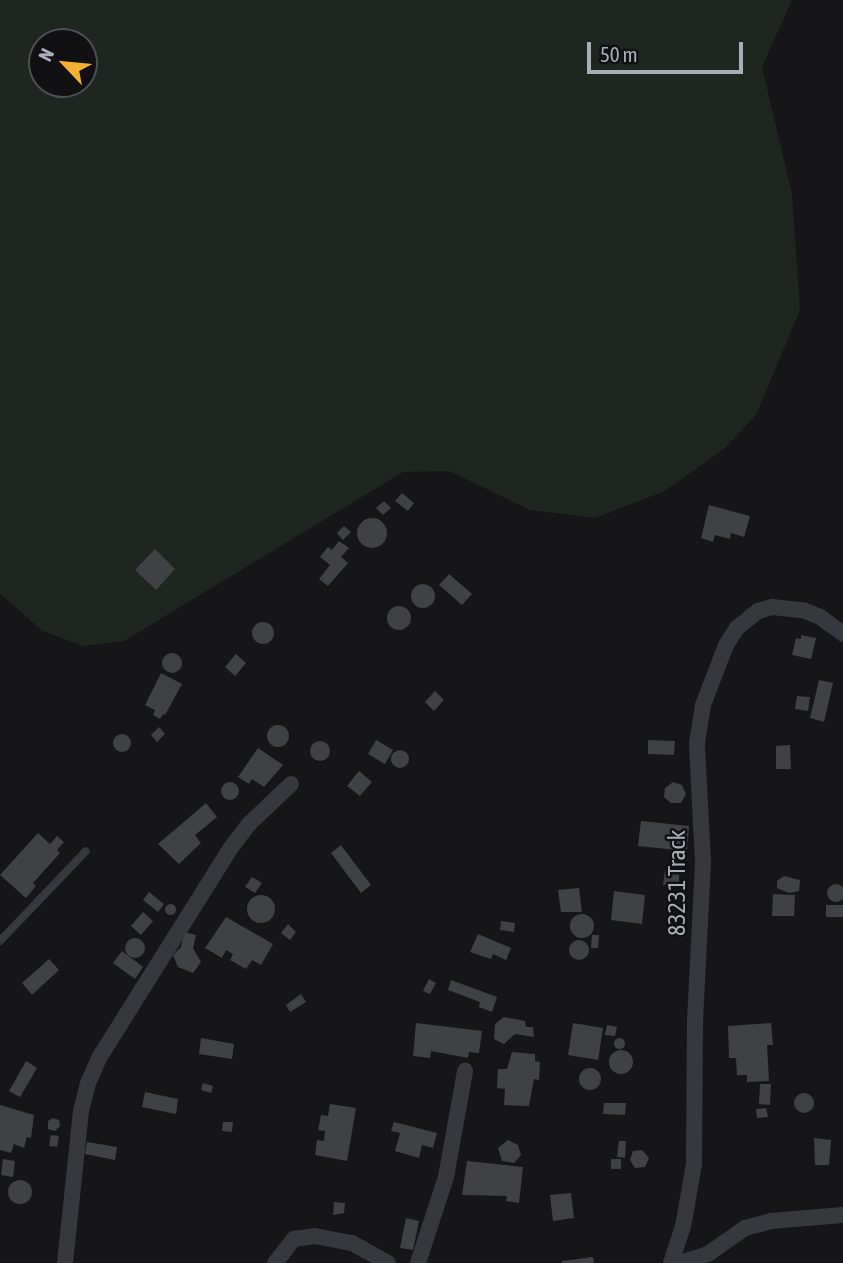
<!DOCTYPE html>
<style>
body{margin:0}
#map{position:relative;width:843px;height:1263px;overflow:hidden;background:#161618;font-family:"Asap Condensed",sans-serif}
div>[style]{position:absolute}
.green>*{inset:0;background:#1e261f}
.building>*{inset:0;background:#404145}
.round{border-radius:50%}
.service>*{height:8px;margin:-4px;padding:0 4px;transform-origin:4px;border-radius:4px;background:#37383d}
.minor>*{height:16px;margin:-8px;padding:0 8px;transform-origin:8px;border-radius:8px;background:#37383d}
span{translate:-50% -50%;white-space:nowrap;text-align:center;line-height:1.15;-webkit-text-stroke:5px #111113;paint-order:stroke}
.street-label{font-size:24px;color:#a8adb8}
.north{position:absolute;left:28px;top:28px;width:70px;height:70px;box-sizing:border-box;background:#111113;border:2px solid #4d4f55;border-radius:50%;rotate:296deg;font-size:19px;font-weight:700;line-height:28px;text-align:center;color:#a8adb8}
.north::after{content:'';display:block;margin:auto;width:24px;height:32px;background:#f2b134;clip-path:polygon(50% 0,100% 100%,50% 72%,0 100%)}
.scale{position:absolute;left:587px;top:42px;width:156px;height:32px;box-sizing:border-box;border:4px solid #a8adb8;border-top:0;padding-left:9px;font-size:21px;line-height:24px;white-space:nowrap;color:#a8adb8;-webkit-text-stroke:5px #111113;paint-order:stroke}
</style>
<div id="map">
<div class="green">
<div style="clip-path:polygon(evenodd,0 0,792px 0,762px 67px,792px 194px,800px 310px,756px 415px,725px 448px,665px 491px,595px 518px,530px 510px,449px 471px,403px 472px,124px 641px,83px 646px,43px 631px,0 594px,0 0,42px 42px,84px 42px,84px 84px,42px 84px,42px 42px)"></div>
</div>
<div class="building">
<div style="clip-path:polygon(402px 493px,414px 503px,408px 511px,395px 501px)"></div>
<div style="clip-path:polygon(384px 501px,391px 508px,383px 515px,376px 508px)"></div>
<div style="clip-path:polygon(709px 505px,750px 516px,744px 537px,731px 533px,730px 539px,715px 535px,713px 542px,701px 538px)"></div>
<div class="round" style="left:357px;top:518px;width:30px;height:30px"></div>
<div style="clip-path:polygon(344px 526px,351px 532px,343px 540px,337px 533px)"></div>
<div style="clip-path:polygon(339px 541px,349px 548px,341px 557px,348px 563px,328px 586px,319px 579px,330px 565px,320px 557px,328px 547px,332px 550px)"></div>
<div style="clip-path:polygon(155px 549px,175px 569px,156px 590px,135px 570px)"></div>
<div style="clip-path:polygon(449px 574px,472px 594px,462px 605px,439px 585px)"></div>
<div class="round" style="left:411px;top:584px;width:24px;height:24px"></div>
<div class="round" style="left:387px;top:606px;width:24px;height:24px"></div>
<div class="round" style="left:252px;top:622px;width:22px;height:22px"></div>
<div style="clip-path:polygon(801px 635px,816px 638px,811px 659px,792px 655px,796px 638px,801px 639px)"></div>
<div class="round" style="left:162px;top:653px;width:20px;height:20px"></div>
<div style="clip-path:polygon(236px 654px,246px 663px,235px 676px,225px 667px)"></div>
<div style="clip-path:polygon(161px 673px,182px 684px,165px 715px,163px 714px,160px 719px,153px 715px,155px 710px,145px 705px)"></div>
<div style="clip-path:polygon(819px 680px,833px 683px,824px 722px,810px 718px)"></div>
<div style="clip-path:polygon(435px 691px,444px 700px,434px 711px,425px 702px)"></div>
<div style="clip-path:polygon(797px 696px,810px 697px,808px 711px,795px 709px)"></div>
<div class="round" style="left:267px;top:725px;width:22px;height:22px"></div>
<div style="clip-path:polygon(159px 727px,165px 734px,157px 742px,151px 735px)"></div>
<div class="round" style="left:113px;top:734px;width:18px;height:18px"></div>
<div style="clip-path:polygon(376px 740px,393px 750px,385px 764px,368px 754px)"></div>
<div style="clip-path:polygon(648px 740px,675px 741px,674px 755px,648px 754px)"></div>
<div class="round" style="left:310px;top:741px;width:20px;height:20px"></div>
<div style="clip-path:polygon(790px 745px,791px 769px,776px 769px,776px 746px)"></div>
<div style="clip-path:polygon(258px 748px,283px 765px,264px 787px,252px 779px,249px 784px,238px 777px)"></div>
<div class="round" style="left:391px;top:750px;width:18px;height:18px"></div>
<div style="clip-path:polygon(359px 771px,372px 782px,360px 796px,347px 786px)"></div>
<div class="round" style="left:221px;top:782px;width:18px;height:18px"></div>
<div style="clip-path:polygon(673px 782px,682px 785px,686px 794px,681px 803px,671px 803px,664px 797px,665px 788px)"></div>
<div style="clip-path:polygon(206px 803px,217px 817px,195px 835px,201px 843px,179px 864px,158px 844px)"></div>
<div style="clip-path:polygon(641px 821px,689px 826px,687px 851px,638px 846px)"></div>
<div style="clip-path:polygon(38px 833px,50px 844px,57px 836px,64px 842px,57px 850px,60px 853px,33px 883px,36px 886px,26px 898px,0 875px)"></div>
<div style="clip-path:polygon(341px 845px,371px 885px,361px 893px,331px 853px)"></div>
<div style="clip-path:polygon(665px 870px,679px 872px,679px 887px,663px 885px)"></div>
<div style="clip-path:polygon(784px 876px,800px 880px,799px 891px,789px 893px,777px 888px,777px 881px)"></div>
<div style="clip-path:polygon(252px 877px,262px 883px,255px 893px,245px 887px)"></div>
<div class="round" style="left:827px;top:884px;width:18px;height:18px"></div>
<div style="clip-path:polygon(579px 888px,582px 912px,561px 912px,558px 890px)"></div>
<div style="clip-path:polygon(614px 891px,645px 895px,642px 924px,611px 920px)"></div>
<div style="clip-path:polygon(149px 892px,164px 904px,158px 912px,143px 900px)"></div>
<div style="clip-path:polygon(773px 894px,795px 895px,794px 916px,772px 916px)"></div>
<div class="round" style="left:247px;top:895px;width:28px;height:28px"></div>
<div class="round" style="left:164.5px;top:903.5px;width:11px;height:11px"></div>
<div style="clip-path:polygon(826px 905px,843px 905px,843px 917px,826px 917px)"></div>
<div style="clip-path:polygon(143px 912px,153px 921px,141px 935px,131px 926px)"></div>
<div class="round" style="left:570px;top:914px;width:24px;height:24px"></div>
<div style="clip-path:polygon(226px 917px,273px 944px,261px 965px,252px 960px,246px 969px,230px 960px,233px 954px,226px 950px,222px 958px,205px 948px)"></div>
<div style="clip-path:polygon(501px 921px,515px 923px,514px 932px,500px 930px)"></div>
<div style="clip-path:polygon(288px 924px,296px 932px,290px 940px,281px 933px)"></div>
<div style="clip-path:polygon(184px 932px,196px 935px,193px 948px,201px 962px,193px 973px,178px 967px,173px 955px,181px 947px)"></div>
<div style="clip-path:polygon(478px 934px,511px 948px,506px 960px,493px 954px,491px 959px,470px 952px)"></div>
<div style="clip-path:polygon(592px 935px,599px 935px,598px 948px,591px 948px)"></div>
<div class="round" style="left:125px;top:938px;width:20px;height:20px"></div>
<div class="round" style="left:569px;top:940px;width:20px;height:20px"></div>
<div style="clip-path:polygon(122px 951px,143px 967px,135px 979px,113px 963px)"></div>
<div style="clip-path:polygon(49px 959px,59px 970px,32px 995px,22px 983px)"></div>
<div style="clip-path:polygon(429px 979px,436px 983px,430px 994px,423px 991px)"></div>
<div style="clip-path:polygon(451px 980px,497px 997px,492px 1012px,479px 1007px,480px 1002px,448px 990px)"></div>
<div style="clip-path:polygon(301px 994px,306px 1002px,290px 1012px,286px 1005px)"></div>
<div style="clip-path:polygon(504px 1017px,525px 1021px,526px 1027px,533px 1027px,534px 1037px,515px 1034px,504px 1044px,494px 1039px,495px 1024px)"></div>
<div style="clip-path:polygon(416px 1023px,482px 1031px,479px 1053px,469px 1052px,468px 1058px,431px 1051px,430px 1058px,413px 1056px)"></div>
<div style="clip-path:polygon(573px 1023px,603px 1028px,598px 1060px,568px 1055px)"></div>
<div style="clip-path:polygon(771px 1023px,773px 1045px,767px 1045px,769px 1081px,747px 1082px,747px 1075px,737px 1075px,736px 1058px,729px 1058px,728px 1026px)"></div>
<div style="clip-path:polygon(607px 1025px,617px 1027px,615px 1036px,605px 1035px)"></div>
<div class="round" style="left:613.5px;top:1037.5px;width:11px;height:11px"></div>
<div style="clip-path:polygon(201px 1038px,234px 1044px,232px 1059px,199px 1054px)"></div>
<div class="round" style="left:609px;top:1050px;width:24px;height:24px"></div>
<div style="clip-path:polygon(512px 1052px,535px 1054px,535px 1061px,540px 1062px,539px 1080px,534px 1079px,529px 1106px,504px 1105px,505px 1089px,497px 1088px,498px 1069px,507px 1069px)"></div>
<div style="clip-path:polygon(26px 1061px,37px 1068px,20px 1097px,9px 1091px)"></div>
<div class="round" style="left:579px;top:1068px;width:22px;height:22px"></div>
<div style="clip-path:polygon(203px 1083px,213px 1086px,211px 1093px,201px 1090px)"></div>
<div style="clip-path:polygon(760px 1084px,771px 1084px,770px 1105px,759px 1104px)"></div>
<div style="clip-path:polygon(145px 1092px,178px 1099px,176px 1114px,142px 1107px)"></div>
<div class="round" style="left:794px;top:1093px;width:20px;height:20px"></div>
<div style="clip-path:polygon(604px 1103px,626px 1103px,625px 1115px,603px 1114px)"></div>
<div style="clip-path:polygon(330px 1104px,356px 1108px,347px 1161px,315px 1155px,317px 1140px,324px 1141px,325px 1131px,318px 1130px,321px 1115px,328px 1116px)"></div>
<div style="clip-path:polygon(0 1105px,34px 1115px,31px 1138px,27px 1137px,24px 1148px,14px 1144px,11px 1153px,0 1150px)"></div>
<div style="clip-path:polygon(766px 1108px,768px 1117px,757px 1118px,756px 1109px)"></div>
<div style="clip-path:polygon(53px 1118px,59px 1120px,60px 1126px,55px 1131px,48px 1129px,48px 1121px)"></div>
<div style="clip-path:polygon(223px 1122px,233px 1122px,232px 1132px,222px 1131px)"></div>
<div style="clip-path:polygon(394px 1122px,437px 1133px,433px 1148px,422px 1145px,419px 1158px,395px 1151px,400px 1133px,391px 1131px)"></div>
<div style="clip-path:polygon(51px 1135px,59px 1136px,57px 1147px,49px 1146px)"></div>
<div style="clip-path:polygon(814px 1138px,831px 1140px,829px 1165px,815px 1165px)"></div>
<div style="clip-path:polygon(508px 1140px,518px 1145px,521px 1155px,514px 1163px,502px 1161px,498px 1148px)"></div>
<div style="clip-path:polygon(619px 1141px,626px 1141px,625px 1158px,617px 1157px)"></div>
<div style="clip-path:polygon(87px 1142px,117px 1147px,115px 1160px,85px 1154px)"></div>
<div style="clip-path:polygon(642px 1150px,649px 1158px,645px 1167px,635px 1168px,630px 1160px,633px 1151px)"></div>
<div style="clip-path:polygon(3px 1159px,15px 1161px,13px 1177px,1px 1175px)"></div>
<div style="clip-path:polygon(611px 1159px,621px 1159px,621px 1169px,611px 1169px)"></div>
<div style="clip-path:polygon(467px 1161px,523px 1167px,519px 1203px,506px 1201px,507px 1196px,462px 1195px)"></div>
<div class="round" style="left:8px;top:1180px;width:24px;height:24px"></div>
<div style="clip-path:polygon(571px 1193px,574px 1218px,553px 1221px,550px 1195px)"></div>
<div style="clip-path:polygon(334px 1202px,345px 1203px,344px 1213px,333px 1215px)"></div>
<div style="clip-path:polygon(406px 1218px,419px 1221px,413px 1250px,400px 1248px)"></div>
<div style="clip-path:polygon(593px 1257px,594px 1263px,562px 1263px,562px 1261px)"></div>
</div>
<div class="service">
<div style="left:0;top:941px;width:124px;rotate:-46.3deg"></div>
</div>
<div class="minor">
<div style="left:65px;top:1263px;width:153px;rotate:-84deg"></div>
<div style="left:81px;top:1111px;width:29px;rotate:-76deg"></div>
<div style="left:88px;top:1083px;width:27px;rotate:-66deg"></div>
<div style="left:99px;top:1058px;width:247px;rotate:-57.9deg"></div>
<div style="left:230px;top:849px;width:31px;rotate:-53deg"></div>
<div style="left:249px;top:824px;width:58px;rotate:-43.6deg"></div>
<div style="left:275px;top:1263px;width:31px;rotate:-52deg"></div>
<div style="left:294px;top:1239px;width:21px;rotate:-8deg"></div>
<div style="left:315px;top:1236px;width:38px;rotate:11deg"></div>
<div style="left:352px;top:1243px;width:41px;rotate:29.1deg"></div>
<div style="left:418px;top:1263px;width:90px;rotate:-72deg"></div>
<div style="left:446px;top:1177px;width:108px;rotate:-79.8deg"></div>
<div style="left:671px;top:1263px;width:38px;rotate:-72deg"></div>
<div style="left:683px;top:1227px;width:64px;rotate:-80.1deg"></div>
<div style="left:694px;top:1164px;width:143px;rotate:-89.6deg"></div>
<div style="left:695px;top:1021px;width:158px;rotate:-87.1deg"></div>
<div style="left:703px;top:863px;width:120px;rotate:-92.9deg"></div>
<div style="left:697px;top:743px;width:38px;rotate:-81deg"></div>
<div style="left:703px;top:705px;width:64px;rotate:-69deg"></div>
<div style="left:726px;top:645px;width:20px;rotate:-57deg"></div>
<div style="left:737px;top:628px;width:27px;rotate:-39deg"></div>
<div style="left:758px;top:611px;width:15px;rotate:-16deg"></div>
<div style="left:772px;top:607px;width:31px;rotate:6deg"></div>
<div style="left:803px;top:610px;width:18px;rotate:22deg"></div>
<div style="left:820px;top:617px;width:29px;rotate:36deg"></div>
<div style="left:680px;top:1263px;width:29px;rotate:-18deg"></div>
<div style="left:708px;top:1254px;width:45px;rotate:-35.1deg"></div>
<div style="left:745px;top:1228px;width:27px;rotate:-15deg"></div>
<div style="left:771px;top:1221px;width:72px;rotate:-4.8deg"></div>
</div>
<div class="street-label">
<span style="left:677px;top:883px;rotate:-90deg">83231 Track</span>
</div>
<div class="north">N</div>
<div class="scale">50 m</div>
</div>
